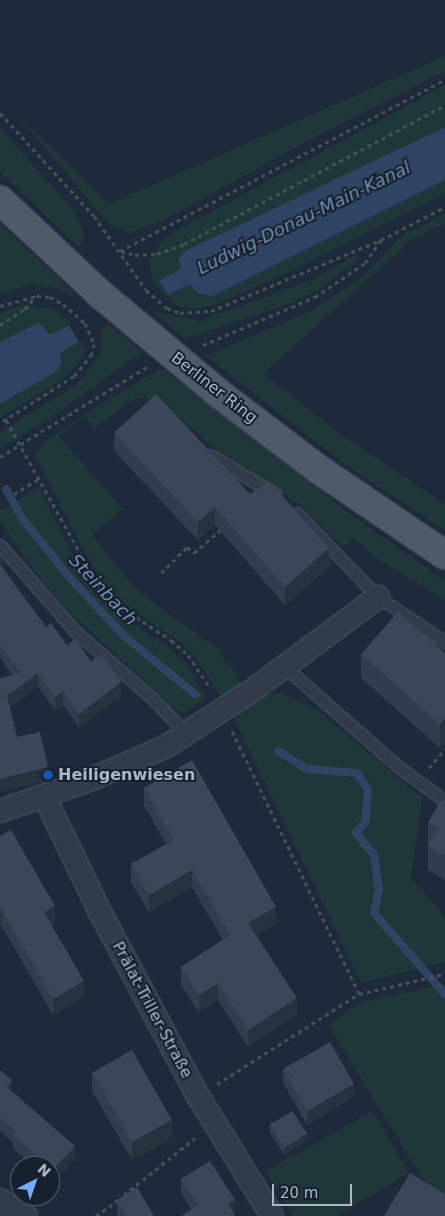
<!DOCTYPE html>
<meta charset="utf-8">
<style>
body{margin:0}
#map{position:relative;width:445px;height:1216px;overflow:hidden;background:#1e2939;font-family:"DejaVu Sans",sans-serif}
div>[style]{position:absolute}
.green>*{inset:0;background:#20373a}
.water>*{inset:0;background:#2f4462}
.stream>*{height:8px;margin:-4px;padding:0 4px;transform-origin:4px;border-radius:4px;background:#2f4462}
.path>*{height:3px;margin-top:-1.5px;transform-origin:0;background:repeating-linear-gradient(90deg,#3d5457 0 4px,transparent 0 8px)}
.roads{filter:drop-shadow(0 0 1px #4f5967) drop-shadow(0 0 1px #4f5967)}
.service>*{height:11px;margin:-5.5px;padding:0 5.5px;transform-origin:5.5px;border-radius:5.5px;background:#323b49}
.minor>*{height:22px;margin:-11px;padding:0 11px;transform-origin:11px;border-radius:11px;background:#323b49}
.primary>*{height:28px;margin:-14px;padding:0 14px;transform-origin:14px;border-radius:14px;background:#4f5a69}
.wall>*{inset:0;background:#313d4d}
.shaded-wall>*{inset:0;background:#28323e}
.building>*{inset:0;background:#394759}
.dots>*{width:14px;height:14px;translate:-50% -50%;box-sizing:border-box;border:2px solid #17202d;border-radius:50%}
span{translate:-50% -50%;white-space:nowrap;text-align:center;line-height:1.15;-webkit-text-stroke:4px #17202d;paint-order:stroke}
.street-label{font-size:16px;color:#acb6c6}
.poi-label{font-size:16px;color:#acb6c6;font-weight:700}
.left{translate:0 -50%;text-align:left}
.water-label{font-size:18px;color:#718db2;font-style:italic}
.north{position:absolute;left:10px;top:1156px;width:50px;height:50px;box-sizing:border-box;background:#17202d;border:1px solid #535c6a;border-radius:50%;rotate:41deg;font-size:14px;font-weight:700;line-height:20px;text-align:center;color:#acb6c6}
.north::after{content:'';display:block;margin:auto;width:18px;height:22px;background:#78acff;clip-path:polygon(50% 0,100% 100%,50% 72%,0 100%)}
.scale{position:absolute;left:272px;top:1184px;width:80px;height:22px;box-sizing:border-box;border:2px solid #acb6c6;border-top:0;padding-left:6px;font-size:15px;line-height:18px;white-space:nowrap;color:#acb6c6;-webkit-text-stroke:4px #17202d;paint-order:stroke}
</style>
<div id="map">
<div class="green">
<div style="clip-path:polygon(445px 56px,445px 71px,287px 152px,166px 219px,130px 233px,109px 224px,16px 113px,109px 204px)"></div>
<div style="clip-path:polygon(445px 85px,445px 127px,179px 259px,181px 269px,159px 281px,169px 295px,190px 284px,213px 296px,445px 180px,445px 193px,279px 276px,214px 305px,195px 309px,178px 306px,154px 284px,149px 260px,164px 240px,178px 230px)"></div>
<div style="clip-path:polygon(0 128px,75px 211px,84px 233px,80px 248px,0 172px)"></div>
<div style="clip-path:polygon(445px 214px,445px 223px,410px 241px,263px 374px,342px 435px,445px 504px,445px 530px,347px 466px,206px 356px,312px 310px,360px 279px,404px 234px)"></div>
<div style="clip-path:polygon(0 223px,74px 293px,71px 296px,56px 288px,30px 285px,0 294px)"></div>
<div style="clip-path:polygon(356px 255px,359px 259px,321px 288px,293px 302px,185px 339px,152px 311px,200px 321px,312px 280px)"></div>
<div style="clip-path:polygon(23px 304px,56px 310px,72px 323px,50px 335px,48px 330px,34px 325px,0 342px,0 313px)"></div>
<div style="clip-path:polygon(108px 323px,142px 352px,46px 421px,0 448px,0 432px,73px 387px,87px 373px,102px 349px,102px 329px)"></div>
<div style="clip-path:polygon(81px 340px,85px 351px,82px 358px,65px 378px,0 418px,0 404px,57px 371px,62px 358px,59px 353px)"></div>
<div style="clip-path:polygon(162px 368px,348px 512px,445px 581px,445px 600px,376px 558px,354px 538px,343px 547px,300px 505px,213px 447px,157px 399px,136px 398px,94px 428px,84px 416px,59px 436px,123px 509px,92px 535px,127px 579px,148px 599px,217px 648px,242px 684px,222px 698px,194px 656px,181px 643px,117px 598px,105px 584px,84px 552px,36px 458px,36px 452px,47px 440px,63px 429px,114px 396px)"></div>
<div style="clip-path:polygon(38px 487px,82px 573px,101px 599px,116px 613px,168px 647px,187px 664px,206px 698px,181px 714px,70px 613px,38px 576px,0 522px,0 511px)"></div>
<div style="clip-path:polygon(282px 693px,318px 710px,422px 798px,411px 878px,445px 917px,445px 962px,361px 983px,232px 714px,267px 695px)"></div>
<div style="clip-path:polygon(445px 984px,445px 1199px,423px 1180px,329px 1026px,346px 1011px,363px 1002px)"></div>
<div style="clip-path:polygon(373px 1111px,409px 1173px,337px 1216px,293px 1216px,266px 1171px)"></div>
</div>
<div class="water">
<div style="clip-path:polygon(445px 127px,445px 180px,213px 296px,197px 293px,190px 284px,169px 295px,159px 281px,181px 269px,179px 259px,183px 252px)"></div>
<div style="clip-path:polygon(41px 324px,50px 335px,69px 325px,79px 342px,60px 353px,62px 362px,57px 371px,0 404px,0 342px,34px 325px)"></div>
</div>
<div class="stream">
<div style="left:6px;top:489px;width:33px;rotate:61deg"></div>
<div style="left:22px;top:518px;width:77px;rotate:51.3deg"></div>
<div style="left:70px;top:578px;width:79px;rotate:47deg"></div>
<div style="left:124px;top:636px;width:93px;rotate:39.3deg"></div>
<div style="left:278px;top:751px;width:34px;rotate:32deg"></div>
<div style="left:307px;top:769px;width:50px;rotate:4.6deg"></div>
<div style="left:357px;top:773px;width:20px;rotate:57deg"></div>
<div style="left:368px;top:790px;width:32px;rotate:95deg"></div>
<div style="left:365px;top:822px;width:14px;rotate:129deg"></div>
<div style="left:356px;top:833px;width:28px;rotate:51deg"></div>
<div style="left:374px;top:855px;width:35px;rotate:82deg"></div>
<div style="left:379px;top:890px;width:24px;rotate:102deg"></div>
<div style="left:374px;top:913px;width:108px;rotate:48.8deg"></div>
</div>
<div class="path">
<div style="left:0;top:113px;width:139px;rotate:47.6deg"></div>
<div style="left:94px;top:216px;width:90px;rotate:54.9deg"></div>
<div style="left:146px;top:290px;width:28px;rotate:41deg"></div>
<div style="left:167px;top:308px;width:14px;rotate:21deg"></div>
<div style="left:180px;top:313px;width:31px;rotate:-4deg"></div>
<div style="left:211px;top:311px;width:184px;rotate:-22.7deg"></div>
<div style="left:381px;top:240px;width:72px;rotate:-27.3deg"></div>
<div style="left:120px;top:251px;width:367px;rotate:-27.8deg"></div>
<div style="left:121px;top:251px;width:15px;rotate:16deg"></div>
<div style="left:135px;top:255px;width:22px;rotate:-3deg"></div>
<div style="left:157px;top:254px;width:29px;rotate:-20deg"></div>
<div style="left:184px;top:244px;width:296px;rotate:-28deg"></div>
<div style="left:0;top:306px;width:38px;rotate:-15deg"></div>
<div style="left:37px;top:296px;width:13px;rotate:4deg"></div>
<div style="left:50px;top:297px;width:15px;rotate:28deg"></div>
<div style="left:63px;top:304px;width:29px;rotate:41deg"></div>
<div style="left:85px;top:323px;width:23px;rotate:67deg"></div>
<div style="left:94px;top:344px;width:10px;rotate:101deg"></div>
<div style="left:92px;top:354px;width:28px;rotate:129deg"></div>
<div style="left:74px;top:376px;width:88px;rotate:147.6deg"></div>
<div style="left:0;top:325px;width:30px;rotate:-33deg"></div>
<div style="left:25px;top:309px;width:17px;rotate:-50deg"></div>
<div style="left:203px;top:345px;width:122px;rotate:-23.2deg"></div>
<div style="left:315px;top:297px;width:60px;rotate:-34.2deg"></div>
<div style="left:365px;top:263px;width:28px;rotate:-55deg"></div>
<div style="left:6px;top:420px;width:189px;rotate:60.9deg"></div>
<div style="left:98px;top:585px;width:26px;rotate:47deg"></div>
<div style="left:116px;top:604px;width:66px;rotate:33.2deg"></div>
<div style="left:171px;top:640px;width:23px;rotate:41deg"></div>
<div style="left:188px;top:655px;width:40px;rotate:56deg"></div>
<div style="left:0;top:457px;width:172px;rotate:-31.5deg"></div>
<div style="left:14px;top:494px;width:31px;rotate:-31deg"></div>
<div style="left:161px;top:573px;width:37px;rotate:-45deg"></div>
<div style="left:187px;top:547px;width:9px;rotate:41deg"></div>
<div style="left:194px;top:553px;width:37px;rotate:-41deg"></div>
<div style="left:232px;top:731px;width:292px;rotate:64.2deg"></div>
<div style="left:429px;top:768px;width:25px;rotate:-50deg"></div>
<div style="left:217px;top:1084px;width:168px;rotate:-32.4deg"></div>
<div style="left:359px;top:994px;width:88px;rotate:-13.1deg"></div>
<div style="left:124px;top:1195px;width:91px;rotate:-38.8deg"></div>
<div style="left:96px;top:1216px;width:29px;rotate:-36deg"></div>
</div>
<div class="roads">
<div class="service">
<div style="left:210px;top:455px;width:76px;rotate:31deg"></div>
<div style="left:297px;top:513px;width:117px;rotate:46deg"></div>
<div style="left:378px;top:597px;width:81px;rotate:33.9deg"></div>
<div style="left:0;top:545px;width:116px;rotate:48.9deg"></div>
<div style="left:76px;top:632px;width:102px;rotate:41deg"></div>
<div style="left:153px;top:699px;width:49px;rotate:45.8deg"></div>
<div style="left:285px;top:667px;width:148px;rotate:41.4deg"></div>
<div style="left:396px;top:765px;width:61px;rotate:36.3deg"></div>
</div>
<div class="minor">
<div style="left:44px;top:796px;width:129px;rotate:64.2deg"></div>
<div style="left:100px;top:912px;width:208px;rotate:62deg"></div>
<div style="left:198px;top:1096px;width:141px;rotate:58.3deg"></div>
<div style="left:0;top:811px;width:97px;rotate:-19.2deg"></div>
<div style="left:92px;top:779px;width:82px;rotate:-23.7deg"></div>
<div style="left:167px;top:746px;width:108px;rotate:-33.2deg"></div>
<div style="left:257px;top:687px;width:151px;rotate:-36.6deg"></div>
<div style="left:0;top:1200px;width:31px;rotate:32deg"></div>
</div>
<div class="primary">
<div style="left:0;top:200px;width:137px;rotate:43.2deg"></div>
<div style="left:100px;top:294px;width:158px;rotate:39.9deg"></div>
<div style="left:221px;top:395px;width:122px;rotate:37.3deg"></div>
<div style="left:318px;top:469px;width:153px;rotate:34.1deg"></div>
</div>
</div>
<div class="wall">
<div style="clip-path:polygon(114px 433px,250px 494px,329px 567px,285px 605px,215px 525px,198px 540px,114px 451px)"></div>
<div style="clip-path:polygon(0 555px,3px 568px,46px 627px,67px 645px,91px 661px,121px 696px,79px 727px,63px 705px,55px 710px,38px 687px,10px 707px,17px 737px,48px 780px,0 792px,12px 675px,0 658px)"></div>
<div style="clip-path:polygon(445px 653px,445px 743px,440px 748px,361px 678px,361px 654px)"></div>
<div style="clip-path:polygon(144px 788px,276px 924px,256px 935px,297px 1015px,248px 1047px,218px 1000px,199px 1012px,181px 985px,181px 967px,223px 940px,192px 887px,149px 912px,131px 882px,131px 864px,166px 844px,144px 806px)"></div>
<div style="clip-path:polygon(445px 801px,445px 880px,428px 870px,428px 822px)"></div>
<div style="clip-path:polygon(0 836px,55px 922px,51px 924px,84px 997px,53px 1015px,1px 925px)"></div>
<div style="clip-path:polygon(283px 1069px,354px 1097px,307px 1125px,283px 1083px)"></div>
<div style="clip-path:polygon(0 1070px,12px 1091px,75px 1159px,53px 1183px,50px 1180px,50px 1166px,33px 1166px,13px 1148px,13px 1143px,0 1131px)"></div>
<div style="clip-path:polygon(92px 1073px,172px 1138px,132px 1160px,92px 1091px)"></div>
<div style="clip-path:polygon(270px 1124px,307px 1141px,284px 1155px,270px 1132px)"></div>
<div style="clip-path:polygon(181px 1179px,235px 1214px,191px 1210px,181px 1193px)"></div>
<div style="clip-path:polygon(117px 1200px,154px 1216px,118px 1216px,117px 1214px)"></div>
</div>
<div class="shaded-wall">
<div style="clip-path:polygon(215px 507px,215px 525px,198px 540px,198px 522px)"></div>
<div style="clip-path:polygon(329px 548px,329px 567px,285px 605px,285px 587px)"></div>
<div style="clip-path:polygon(3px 559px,3px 573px,0 574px,0 561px)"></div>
<div style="clip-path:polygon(38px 673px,38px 687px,7px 709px,7px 696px)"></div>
<div style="clip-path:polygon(121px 682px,121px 696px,79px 727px,79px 714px)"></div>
<div style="clip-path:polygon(63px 691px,63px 705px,55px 710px,55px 697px)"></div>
<div style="clip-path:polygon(445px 718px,445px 743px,440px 748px,440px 724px)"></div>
<div style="clip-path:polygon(48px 767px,48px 780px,0 792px,0 779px)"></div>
<div style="clip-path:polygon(192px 870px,192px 887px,149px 912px,149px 895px)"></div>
<div style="clip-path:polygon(55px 906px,55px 922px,44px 928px,44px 912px)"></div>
<div style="clip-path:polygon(276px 907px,276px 924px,248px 940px,248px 923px)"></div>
<div style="clip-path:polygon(1px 909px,1px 925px,0 925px,0 910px)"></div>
<div style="clip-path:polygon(84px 981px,84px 997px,53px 1015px,53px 999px)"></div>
<div style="clip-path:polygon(218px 983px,218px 1000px,199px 1012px,199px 995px)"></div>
<div style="clip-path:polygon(297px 998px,297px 1015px,248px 1047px,248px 1030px)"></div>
<div style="clip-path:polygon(12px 1080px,12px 1094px,7px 1087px)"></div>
<div style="clip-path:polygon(354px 1084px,354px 1097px,307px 1125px,307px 1111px)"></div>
<div style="clip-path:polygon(172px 1120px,172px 1138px,132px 1160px,132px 1142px)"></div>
<div style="clip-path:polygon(307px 1134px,307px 1141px,284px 1155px,284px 1148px)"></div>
<div style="clip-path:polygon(75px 1146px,75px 1159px,53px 1183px,53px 1170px)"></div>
<div style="clip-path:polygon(235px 1200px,235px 1214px,231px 1216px,228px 1204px)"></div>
</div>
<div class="building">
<div style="clip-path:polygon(156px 394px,250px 494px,269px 481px,329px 548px,285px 587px,215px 507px,198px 522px,114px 433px)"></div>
<div style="clip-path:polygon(0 565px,46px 627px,51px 623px,67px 645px,75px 639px,91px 661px,101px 654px,121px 682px,79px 714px,63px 691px,55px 697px,38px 673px,7px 696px,17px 737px,40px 732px,48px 767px,0 779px,0 678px,21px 673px,0 645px)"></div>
<div style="clip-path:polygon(398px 612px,445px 653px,445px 718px,440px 724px,361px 654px)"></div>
<div style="clip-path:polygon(192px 760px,276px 907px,248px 923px,297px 998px,248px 1030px,218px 983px,199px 995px,181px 967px,230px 935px,192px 870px,149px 895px,131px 864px,174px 840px,144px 788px)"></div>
<div style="clip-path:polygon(442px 799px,445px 801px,445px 856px,428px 845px,438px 828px,428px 822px)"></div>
<div style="clip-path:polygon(11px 830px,55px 906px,44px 912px,84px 981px,53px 999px,1px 909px,0 910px,0 836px)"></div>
<div style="clip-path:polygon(330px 1042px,354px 1084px,307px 1111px,283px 1069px)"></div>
<div style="clip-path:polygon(132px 1050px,172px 1120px,132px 1142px,92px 1073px)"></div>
<div style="clip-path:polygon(0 1070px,12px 1080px,7px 1087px,75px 1146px,53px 1170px,50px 1166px,49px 1166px,13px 1135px,16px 1132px,0 1118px)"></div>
<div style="clip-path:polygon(293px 1111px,307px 1134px,284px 1148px,270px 1124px)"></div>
<div style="clip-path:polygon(210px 1161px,235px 1200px,228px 1204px,235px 1216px,181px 1216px,198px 1205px,181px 1179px)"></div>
<div style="clip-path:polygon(410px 1173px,445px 1194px,445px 1216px,384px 1216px)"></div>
<div style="clip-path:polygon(137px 1187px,154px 1216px,127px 1216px,117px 1200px)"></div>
</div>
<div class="dots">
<div style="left:48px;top:775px;background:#1a4fb4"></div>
</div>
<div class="street-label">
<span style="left:214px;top:388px;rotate:38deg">Berliner Ring</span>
<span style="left:152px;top:1010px;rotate:62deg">Prälat-Triller-Straße</span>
</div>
<div class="poi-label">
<span class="left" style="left:58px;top:775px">Heiligenwiesen</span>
</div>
<div class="water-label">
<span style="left:304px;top:218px;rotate:-26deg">Ludwig-Donau-Main-Kanal</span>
<span style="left:103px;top:590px;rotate:47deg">Steinbach</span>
</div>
<div class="north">N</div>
<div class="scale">20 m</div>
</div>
